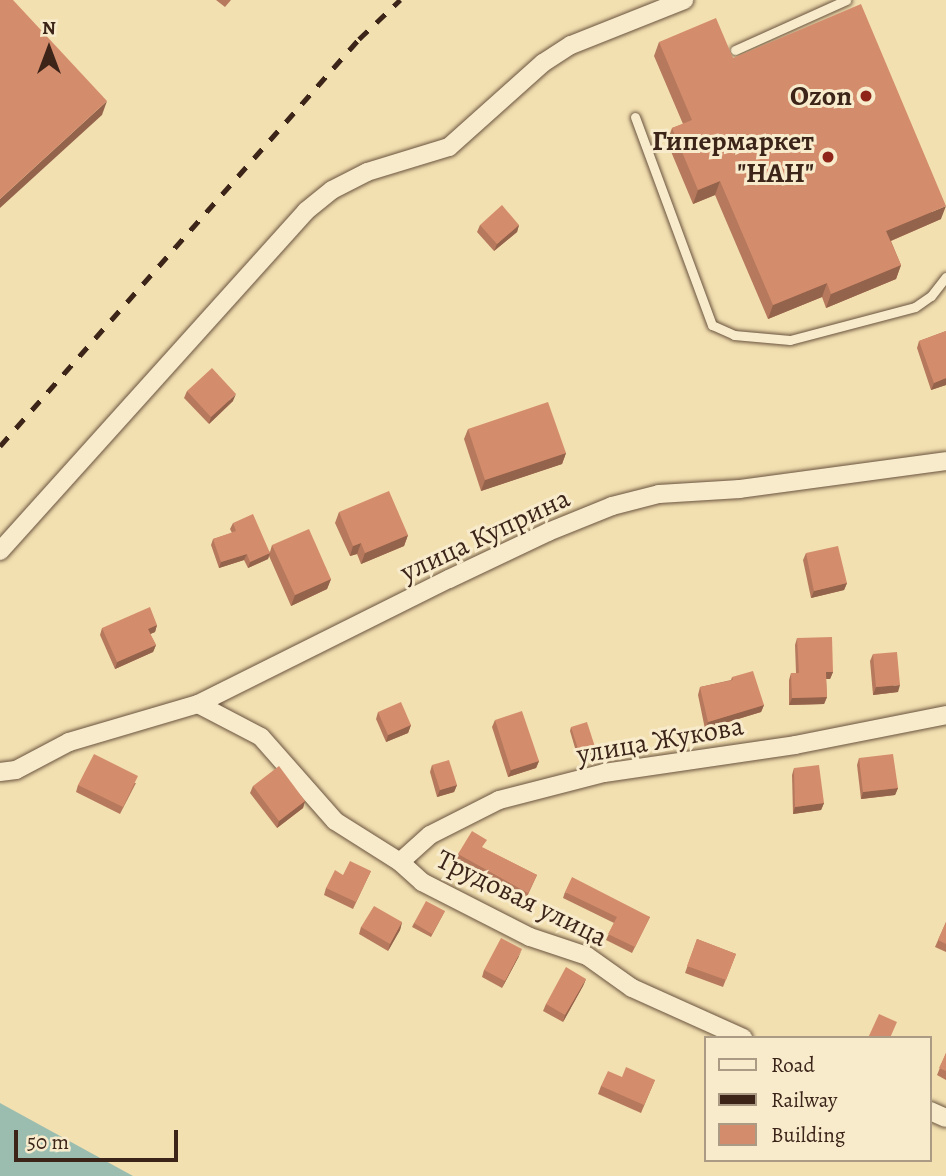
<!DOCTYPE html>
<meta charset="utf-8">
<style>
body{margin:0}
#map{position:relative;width:946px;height:1176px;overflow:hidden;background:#f3e0b1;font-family:Alegreya,serif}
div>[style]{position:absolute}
.water>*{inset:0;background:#9bbdaf}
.roads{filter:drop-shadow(0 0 2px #6a533f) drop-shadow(0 0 2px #6a533f)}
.lane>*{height:9px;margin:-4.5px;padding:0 4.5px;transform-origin:4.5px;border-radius:4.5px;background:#f7ebcc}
.street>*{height:18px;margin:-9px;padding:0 9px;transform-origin:9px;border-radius:9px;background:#f7ebcc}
.rail>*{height:5px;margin-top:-2.5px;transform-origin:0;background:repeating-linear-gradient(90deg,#3c2419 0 12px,transparent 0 24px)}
.wall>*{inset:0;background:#b6795d}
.shaded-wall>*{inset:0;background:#94634c}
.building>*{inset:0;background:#d48d6c}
.dots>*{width:19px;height:19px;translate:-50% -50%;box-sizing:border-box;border:4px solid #f7ebcc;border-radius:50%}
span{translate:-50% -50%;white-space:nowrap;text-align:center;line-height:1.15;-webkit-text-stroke:6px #f7ebcc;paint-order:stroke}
.poi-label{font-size:28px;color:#3c2419;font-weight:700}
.right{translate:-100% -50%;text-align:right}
.street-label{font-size:28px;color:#3c2419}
.legend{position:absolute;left:704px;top:1036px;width:228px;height:126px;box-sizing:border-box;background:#f7ebcc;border:2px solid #ac9b84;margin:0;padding:9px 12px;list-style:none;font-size:21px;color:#3c2419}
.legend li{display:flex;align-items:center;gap:14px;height:35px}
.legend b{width:35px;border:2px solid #ac9b84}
.north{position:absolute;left:14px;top:14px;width:70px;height:70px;-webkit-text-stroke:5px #f7ebcc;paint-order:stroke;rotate:0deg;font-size:19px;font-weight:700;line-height:28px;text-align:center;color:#3c2419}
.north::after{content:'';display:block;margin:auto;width:24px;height:32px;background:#3c2419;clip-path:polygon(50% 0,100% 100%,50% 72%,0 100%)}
.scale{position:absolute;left:14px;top:1130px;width:164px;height:32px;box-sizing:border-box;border:4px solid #3c2419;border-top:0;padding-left:9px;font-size:21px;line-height:24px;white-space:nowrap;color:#3c2419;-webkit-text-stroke:5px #f7ebcc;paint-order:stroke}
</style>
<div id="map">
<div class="water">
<div style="clip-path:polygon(0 1103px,133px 1176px,0 1176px)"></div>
</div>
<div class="roads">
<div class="lane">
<div style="left:735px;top:50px;width:122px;rotate:-24.2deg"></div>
<div style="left:635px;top:117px;width:222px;rotate:69.7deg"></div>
<div style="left:712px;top:325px;width:24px;rotate:24deg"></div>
<div style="left:734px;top:335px;width:56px;rotate:5.1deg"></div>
<div style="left:790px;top:340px;width:129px;rotate:-14.8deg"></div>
<div style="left:915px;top:307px;width:19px;rotate:-35deg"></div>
<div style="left:931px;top:296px;width:24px;rotate:-52deg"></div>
</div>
<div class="street">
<div style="left:0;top:551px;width:457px;rotate:-48deg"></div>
<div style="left:306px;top:211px;width:33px;rotate:-39deg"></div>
<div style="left:332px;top:190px;width:39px;rotate:-27deg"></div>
<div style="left:367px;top:172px;width:86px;rotate:-17deg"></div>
<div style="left:449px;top:147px;width:126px;rotate:-41.8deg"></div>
<div style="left:543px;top:63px;width:33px;rotate:-33deg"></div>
<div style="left:571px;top:45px;width:122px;rotate:-21.7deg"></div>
<div style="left:198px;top:704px;width:71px;rotate:27.6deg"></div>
<div style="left:261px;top:737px;width:112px;rotate:48.6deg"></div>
<div style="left:335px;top:821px;width:77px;rotate:32.2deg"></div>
<div style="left:400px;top:862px;width:30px;rotate:42deg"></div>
<div style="left:422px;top:882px;width:121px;rotate:27deg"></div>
<div style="left:530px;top:937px;width:60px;rotate:18.4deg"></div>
<div style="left:587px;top:956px;width:55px;rotate:35.4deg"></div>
<div style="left:632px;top:988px;width:122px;rotate:24.2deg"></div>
<div style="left:0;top:772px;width:16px;rotate:-7deg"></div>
<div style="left:16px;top:770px;width:60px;rotate:-27.8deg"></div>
<div style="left:69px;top:742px;width:134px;rotate:-16.4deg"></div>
<div style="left:198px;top:704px;width:280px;rotate:-26.5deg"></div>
<div style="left:449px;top:579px;width:110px;rotate:-25.4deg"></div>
<div style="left:548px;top:532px;width:69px;rotate:-22.1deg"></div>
<div style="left:612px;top:506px;width:49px;rotate:-14.3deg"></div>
<div style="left:659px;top:494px;width:81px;rotate:-3.5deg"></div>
<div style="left:740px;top:489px;width:208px;rotate:-7.7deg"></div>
<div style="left:400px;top:862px;width:40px;rotate:-42deg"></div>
<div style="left:430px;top:835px;width:77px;rotate:-26.9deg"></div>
<div style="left:499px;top:800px;width:108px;rotate:-14.4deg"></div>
<div style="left:604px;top:773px;width:193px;rotate:-8.3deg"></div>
<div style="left:795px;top:745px;width:154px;rotate:-11.2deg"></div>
<div style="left:930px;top:1111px;width:17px;rotate:24deg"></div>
</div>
</div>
<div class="rail">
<div style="left:0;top:446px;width:543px;rotate:-48.59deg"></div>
<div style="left:359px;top:39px;width:57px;rotate:-43.6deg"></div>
</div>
<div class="wall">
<div style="clip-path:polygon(216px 0,231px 0,225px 7px)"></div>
<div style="clip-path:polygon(659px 42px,733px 58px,941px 219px,891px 241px,901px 265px,896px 279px,826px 308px,822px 297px,768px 319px,715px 195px,693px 204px,667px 142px,672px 128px,683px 124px,654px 56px)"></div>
<div style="clip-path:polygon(480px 225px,519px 225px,517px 232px,494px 251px,477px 232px)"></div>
<div style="clip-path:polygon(946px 331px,946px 385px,931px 390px,917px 348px,919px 341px)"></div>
<div style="clip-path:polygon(187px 391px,233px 401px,209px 424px,184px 398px)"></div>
<div style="clip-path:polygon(468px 429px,566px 453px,562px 464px,481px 491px,464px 439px)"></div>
<div style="clip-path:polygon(339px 512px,408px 535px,404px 546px,361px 564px,357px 554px,350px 556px,335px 523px)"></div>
<div style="clip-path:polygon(233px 523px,270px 552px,272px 545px,331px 579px,327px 589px,291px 606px,269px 556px,268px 559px,248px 568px,244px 560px,219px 568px,211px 545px,213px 539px,232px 533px,230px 529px)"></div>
<div style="clip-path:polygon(806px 553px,847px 583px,844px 590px,811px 598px,803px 560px)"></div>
<div style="clip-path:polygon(157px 625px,155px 632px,150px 634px,156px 645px,153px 652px,115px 669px,100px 635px,102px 628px)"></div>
<div style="clip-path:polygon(797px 638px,833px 672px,830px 679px,826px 679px,827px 697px,824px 704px,789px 705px,789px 680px,791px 673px,796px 673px,795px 645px)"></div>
<div style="clip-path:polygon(873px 654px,898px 692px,873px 695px,870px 661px)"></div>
<div style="clip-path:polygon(732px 677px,764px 705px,761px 712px,705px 729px,698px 695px,700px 687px,731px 680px)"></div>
<div style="clip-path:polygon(378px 712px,411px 725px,408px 733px,386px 742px,376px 719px)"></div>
<div style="clip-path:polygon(495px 720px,539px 761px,536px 768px,508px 777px,492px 727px)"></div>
<div style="clip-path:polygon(571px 727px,594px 753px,578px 758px,570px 731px)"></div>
<div style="clip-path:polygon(859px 758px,898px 788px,895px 795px,861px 799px,857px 765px)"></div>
<div style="clip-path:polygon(432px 765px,457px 785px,454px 792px,437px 797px,430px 772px)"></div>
<div style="clip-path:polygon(794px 768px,824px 803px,821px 810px,793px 814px,792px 775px)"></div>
<div style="clip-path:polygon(136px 783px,120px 814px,76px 792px,78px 785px)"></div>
<div style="clip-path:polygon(253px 786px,305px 801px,303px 808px,277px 828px,250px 793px)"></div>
<div style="clip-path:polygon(483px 848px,537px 875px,526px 899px,456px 860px,458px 854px)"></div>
<div style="clip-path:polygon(371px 871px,353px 909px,324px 895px,326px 888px,343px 875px)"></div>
<div style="clip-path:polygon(565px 892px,650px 917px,632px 953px,606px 940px,614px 923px,563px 898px)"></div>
<div style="clip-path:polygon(445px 911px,431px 937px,412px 927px,414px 923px)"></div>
<div style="clip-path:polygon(402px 922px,400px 930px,388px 951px,359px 934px,361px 927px)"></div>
<div style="clip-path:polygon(946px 922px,946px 952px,935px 947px)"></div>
<div style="clip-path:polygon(697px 939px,736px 954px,723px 987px,685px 973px)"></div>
<div style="clip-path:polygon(519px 956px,502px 988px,482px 977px,484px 970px)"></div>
<div style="clip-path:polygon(586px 979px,583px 986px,563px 1022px,543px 1011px,546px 1004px)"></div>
<div style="clip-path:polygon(946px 1053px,946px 1080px,937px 1075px)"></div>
<div style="clip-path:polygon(622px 1077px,655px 1080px,641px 1113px,598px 1094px,601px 1086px)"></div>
</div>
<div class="shaded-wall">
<div style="clip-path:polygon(107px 101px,102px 115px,0 208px,0 199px)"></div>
<div style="clip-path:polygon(720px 181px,715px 195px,693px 204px,698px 190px)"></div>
<div style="clip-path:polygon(946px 206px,941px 219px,881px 245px,886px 231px)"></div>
<div style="clip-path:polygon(519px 225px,517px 232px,494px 251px,497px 244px)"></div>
<div style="clip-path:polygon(901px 265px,896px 279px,826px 308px,831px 294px)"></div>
<div style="clip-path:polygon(827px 283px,822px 297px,768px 319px,773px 305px)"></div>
<div style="clip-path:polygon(946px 378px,946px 385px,931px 390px,934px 383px)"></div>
<div style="clip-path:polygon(236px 394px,233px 401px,209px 424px,211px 417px)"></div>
<div style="clip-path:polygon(566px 453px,562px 464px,481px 491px,485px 480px)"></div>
<div style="clip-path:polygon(408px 535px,404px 546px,361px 564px,365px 553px)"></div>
<div style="clip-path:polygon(361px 543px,357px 554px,350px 556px,353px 546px)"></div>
<div style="clip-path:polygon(270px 553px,268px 559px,248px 568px,250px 562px)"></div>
<div style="clip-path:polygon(247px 554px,244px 560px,219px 568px,221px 562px)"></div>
<div style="clip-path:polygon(331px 579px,327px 589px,291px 606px,295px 595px)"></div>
<div style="clip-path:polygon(847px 583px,844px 590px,811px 598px,814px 591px)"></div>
<div style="clip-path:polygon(157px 625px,155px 632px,146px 636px,148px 629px)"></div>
<div style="clip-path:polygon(156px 645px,153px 652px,115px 669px,117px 662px)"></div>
<div style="clip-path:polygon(826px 672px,833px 672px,830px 679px,823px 679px)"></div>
<div style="clip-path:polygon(900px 685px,898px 692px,873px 695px,876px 687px)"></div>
<div style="clip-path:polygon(827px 697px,824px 704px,789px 705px,792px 698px)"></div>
<div style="clip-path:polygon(764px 705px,761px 712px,705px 729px,708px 722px)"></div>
<div style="clip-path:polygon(411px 725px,408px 733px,386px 742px,388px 735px)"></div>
<div style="clip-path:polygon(596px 750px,594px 753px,578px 758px,580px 755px)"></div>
<div style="clip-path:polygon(539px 761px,536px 768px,508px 777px,511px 770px)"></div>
<div style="clip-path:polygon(457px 785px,454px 792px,437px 797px,440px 790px)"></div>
<div style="clip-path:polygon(898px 788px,895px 795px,861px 799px,863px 792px)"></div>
<div style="clip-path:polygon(305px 801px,303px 808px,277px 828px,279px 821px)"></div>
<div style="clip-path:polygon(824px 803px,821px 810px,793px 814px,795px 807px)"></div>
<div style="clip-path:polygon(402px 922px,400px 930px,388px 951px,390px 944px)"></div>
<div style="clip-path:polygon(522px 949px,519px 956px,502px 988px,505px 981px)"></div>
<div style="clip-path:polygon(586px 979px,583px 986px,563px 1022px,565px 1015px)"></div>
</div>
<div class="building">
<div style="clip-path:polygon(0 0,13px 0,107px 101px,0 199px)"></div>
<div style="clip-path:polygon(861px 4px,946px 206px,886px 231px,901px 265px,831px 294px,827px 283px,773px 305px,720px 181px,698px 190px,672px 128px,692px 120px,659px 42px,716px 18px,733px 58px)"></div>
<div style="clip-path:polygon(502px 205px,519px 225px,497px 244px,480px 225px)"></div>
<div style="clip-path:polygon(946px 331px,946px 378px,934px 383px,919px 341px)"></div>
<div style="clip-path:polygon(212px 368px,236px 394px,211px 417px,187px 391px)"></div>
<div style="clip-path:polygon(548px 402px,566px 453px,485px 480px,468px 429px)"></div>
<div style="clip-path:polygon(389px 491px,408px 535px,365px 553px,361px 543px,353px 546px,339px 512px)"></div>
<div style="clip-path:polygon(253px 514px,270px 553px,250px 562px,247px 554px,221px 562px,213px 539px,236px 531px,233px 523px)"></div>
<div style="clip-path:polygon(309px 529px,331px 579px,295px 595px,272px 545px)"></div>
<div style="clip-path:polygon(838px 546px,847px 583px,814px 591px,806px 553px)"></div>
<div style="clip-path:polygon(150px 607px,157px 625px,148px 629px,156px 645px,117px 662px,102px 628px)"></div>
<div style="clip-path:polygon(832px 637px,833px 672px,826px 672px,827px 697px,792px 698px,791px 673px,799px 673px,797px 638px)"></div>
<div style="clip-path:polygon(897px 652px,900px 685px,876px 687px,873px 654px)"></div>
<div style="clip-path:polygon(753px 671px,764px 705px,708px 722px,700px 687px,733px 680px,732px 677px)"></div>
<div style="clip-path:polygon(401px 702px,411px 725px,388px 735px,378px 712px)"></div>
<div style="clip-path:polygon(522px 711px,539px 761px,511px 770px,495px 720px)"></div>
<div style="clip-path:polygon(587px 722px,596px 750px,580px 755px,571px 727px)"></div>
<div style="clip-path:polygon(94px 754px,138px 776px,123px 807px,78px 785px)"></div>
<div style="clip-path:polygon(893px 754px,898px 788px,863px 792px,859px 758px)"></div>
<div style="clip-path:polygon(449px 760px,457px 785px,440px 790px,432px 765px)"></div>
<div style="clip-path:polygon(819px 765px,824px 803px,795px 807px,794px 768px)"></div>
<div style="clip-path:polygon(279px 766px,305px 801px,279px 821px,253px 786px)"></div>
<div style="clip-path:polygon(472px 831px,487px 840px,482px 847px,537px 875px,528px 893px,458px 854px)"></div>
<div style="clip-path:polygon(350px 861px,371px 871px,356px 902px,326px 888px,335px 870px,343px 875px)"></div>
<div style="clip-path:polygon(572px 877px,650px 917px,635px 947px,608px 934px,617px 917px,565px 892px)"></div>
<div style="clip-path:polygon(426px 901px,445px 911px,432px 934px,414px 923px)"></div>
<div style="clip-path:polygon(374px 906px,402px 922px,390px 944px,361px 927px)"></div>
<div style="clip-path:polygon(946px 922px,946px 944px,938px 940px)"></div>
<div style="clip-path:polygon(501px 938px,522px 949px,505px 981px,484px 970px)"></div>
<div style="clip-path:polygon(697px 939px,736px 954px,726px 980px,687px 966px)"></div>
<div style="clip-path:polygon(566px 967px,586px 979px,565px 1015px,546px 1004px)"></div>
<div style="clip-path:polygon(879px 1014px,897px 1022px,890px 1038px,868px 1038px)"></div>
<div style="clip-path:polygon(946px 1053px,946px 1071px,939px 1068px)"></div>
<div style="clip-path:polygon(626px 1067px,655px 1080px,644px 1105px,601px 1086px,608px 1071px,622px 1077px)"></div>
</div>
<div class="dots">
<div style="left:866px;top:96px;background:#8f2418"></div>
<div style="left:828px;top:157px;background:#8f2418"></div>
</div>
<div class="poi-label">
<span class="right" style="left:852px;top:96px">Ozon</span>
<span class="right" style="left:814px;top:157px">Гипермаркет<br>"НАН"</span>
</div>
<div class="street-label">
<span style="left:485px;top:535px;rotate:-25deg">улица Куприна</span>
<span style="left:660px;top:740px;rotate:-10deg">улица Жукова</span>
<span style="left:522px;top:898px;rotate:26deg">Трудовая улица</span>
</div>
<ul class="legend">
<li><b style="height:9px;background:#f7ebcc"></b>Road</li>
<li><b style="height:9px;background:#3c2419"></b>Railway</li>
<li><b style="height:19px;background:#d48d6c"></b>Building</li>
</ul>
<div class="north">N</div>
<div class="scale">50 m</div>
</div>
